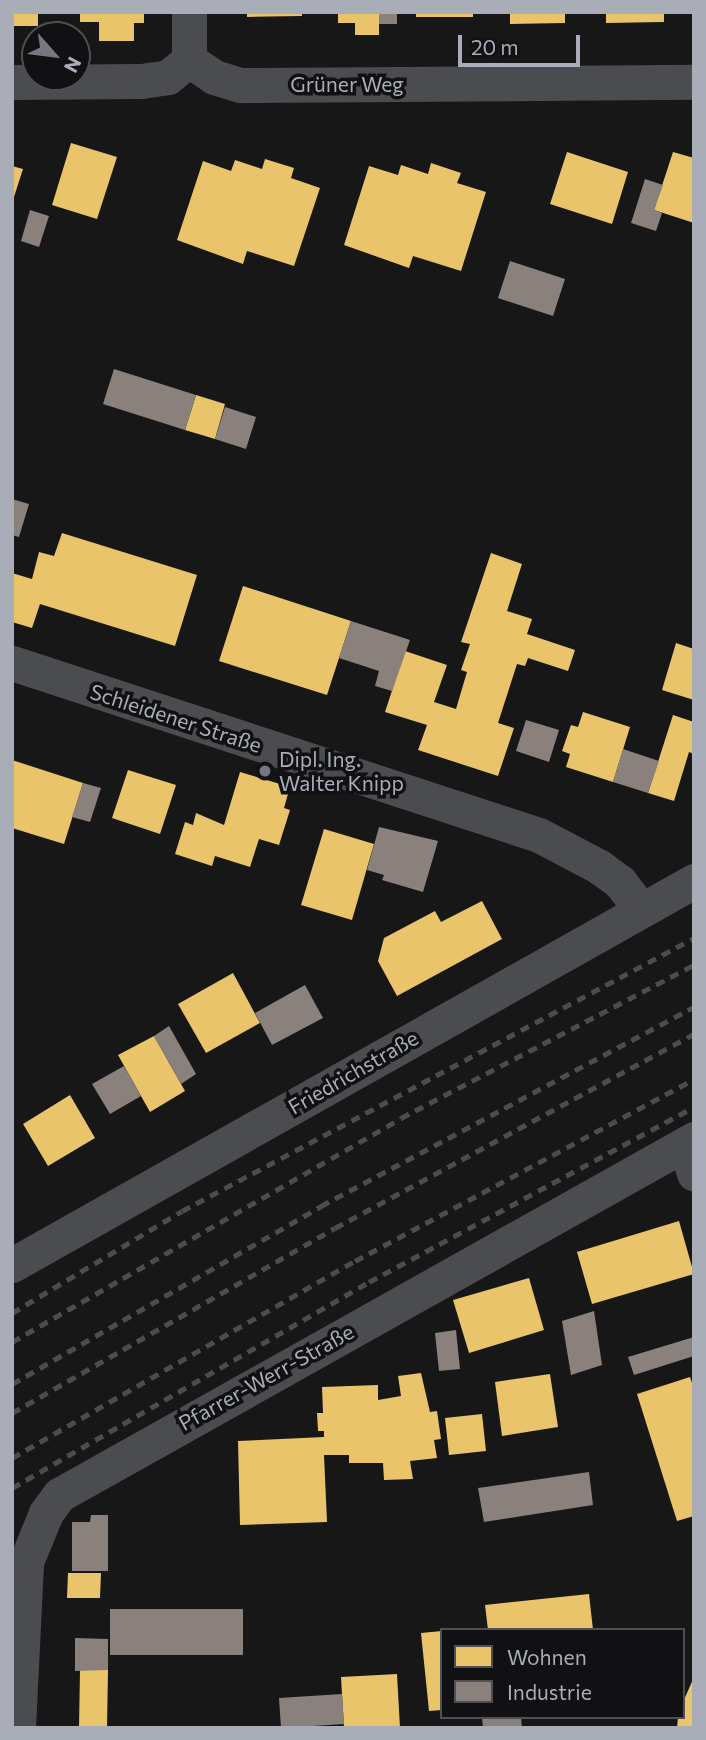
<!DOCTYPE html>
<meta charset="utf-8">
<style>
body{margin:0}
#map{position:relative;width:706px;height:1740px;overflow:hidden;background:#171717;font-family:Commissioner,sans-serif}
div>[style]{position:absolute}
.homes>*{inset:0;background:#e9c46a}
.industry>*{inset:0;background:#8a817c}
.minor>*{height:35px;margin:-17.5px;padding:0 17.5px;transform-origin:17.5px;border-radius:17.5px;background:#4b4c50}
.rail>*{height:5px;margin-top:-2.5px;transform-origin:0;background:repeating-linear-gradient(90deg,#4b4c4f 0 9px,transparent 0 16px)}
.dots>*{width:19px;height:19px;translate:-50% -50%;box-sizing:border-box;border:4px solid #111113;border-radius:50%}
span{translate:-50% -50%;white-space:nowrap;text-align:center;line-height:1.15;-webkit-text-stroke:7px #111113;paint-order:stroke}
.street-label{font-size:21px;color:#a8adb8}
.poi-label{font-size:21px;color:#a8adb8}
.left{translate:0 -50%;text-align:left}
.frame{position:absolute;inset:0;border:14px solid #a8adb8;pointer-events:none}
.legend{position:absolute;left:440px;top:1628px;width:245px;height:91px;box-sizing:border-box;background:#111113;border:2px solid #4d4f55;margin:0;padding:9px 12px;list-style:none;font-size:21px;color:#a8adb8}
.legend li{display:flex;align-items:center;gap:14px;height:35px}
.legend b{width:35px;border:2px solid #4d4f55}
.north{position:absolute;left:21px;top:21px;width:70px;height:70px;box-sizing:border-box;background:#111113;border:2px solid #4d4f55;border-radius:50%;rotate:118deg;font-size:19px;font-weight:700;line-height:28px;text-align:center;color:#a8adb8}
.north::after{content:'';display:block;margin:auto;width:24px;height:32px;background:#757880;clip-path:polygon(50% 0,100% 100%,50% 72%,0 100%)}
.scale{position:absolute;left:458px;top:35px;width:122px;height:32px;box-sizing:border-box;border:4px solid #a8adb8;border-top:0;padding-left:9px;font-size:21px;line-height:24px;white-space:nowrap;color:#a8adb8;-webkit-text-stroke:5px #111113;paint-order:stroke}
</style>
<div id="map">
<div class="homes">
<div style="clip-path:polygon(12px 12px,38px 12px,38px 26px,12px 26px)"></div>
<div style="clip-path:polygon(80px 12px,144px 12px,144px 23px,134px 23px,134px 41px,99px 41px,99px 22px,80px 22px)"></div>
<div style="clip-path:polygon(247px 12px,302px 12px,302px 16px,247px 17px)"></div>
<div style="clip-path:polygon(338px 12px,379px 12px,379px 35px,355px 35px,355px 23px,338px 23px)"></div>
<div style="clip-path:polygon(416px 12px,473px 12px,473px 17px,416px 17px)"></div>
<div style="clip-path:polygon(510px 12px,565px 12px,565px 23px,510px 24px)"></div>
<div style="clip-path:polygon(606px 12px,664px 12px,664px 22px,606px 23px)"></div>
<div style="clip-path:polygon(71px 143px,117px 157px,97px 219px,52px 205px)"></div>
<div style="clip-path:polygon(567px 152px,628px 172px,612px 224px,550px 204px)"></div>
<div style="clip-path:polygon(673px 152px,694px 158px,694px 223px,654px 210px)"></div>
<div style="clip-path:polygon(265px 159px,294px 168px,291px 178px,320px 188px,294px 266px,247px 251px,243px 264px,177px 240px,203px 161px,231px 171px,235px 160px,262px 169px)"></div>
<div style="clip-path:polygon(431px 163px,461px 173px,457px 183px,486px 192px,461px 271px,413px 256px,409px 268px,344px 245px,369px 166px,398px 175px,401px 165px,428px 174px)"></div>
<div style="clip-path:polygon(12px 166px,23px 169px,13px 200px,12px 199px)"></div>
<div style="clip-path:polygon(196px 395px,225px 404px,215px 439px,185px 430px)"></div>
<div style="clip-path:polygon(62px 533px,197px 575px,175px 646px,40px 604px,32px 628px,12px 622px,12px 573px,32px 579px,39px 552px,54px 556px)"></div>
<div style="clip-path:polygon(491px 553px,522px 564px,507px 611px,532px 619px,527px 634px,575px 650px,568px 671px,528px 658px,525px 666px,517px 664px,498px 723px,514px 728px,498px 776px,418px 750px,427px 725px,385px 712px,405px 651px,447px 665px,434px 702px,456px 709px,467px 672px,461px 670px,470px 644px,461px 642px)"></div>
<div style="clip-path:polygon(243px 586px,351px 621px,327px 695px,219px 661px)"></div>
<div style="clip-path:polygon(676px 643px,694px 649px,694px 700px,662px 690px)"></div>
<div style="clip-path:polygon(583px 712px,630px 727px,613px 782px,566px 767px,570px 754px,562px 751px,571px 725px,578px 727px)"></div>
<div style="clip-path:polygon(673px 715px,694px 722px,694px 754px,689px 752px,674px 801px,648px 793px)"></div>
<div style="clip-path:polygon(12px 760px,83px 783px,64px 844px,12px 828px)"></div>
<div style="clip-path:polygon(128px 770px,176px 785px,160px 834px,112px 818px)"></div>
<div style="clip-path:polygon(240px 772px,290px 787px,284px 808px,290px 810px,279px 845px,259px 839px,250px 867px,215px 856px,212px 866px,175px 854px,185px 822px,193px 825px,196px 813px,224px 825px)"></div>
<div style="clip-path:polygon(324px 829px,374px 844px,352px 920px,301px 905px)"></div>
<div style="clip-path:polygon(482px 901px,502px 939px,397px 996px,378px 961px,384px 938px,435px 911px,441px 922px)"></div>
<div style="clip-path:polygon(233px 973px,260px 1023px,206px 1053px,178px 1004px)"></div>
<div style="clip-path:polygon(154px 1036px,185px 1091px,150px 1112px,118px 1055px)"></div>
<div style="clip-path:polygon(70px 1095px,95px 1138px,48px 1166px,23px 1124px)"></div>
<div style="clip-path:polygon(679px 1221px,694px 1274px,592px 1304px,577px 1252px)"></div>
<div style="clip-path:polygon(529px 1278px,544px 1330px,469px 1353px,453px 1300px)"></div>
<div style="clip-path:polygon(421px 1373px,430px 1412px,437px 1411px,441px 1439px,434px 1440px,437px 1458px,410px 1461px,413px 1479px,384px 1480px,383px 1463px,349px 1463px,349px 1455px,324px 1455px,327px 1522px,240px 1525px,238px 1441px,324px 1437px,324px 1431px,318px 1431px,317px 1413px,323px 1413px,322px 1387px,378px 1385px,378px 1400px,401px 1396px,398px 1376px)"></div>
<div style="clip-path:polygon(550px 1374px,558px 1427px,502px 1436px,495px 1382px)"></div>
<div style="clip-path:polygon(690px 1377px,694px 1389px,694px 1516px,677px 1521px,637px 1394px)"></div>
<div style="clip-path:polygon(482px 1414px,486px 1451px,449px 1455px,445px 1418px)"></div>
<div style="clip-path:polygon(68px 1573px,101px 1573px,100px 1598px,67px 1598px)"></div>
<div style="clip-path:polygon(589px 1594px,593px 1630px,488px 1630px,485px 1605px)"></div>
<div style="clip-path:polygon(442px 1631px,442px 1710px,429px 1711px,421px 1633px)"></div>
<div style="clip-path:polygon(80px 1670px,108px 1670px,107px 1728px,79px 1728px)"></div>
<div style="clip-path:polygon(397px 1674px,400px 1728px,344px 1728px,341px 1677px)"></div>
<div style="clip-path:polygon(694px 1677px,694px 1728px,677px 1728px,678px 1717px,683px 1717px,683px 1702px)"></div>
</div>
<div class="industry">
<div style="clip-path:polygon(379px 12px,397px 12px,397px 24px,379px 24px)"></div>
<div style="clip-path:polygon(645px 179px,663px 185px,654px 210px,662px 213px,656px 231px,631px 223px)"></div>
<div style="clip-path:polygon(30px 210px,49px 216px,39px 247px,21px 241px)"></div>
<div style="clip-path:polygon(510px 261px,565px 279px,553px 316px,498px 298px)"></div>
<div style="clip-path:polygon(114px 369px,196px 395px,185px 430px,103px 404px)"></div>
<div style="clip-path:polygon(225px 407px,256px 417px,246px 449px,215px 439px)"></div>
<div style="clip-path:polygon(12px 499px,29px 504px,19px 537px,12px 535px)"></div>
<div style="clip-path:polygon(351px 621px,410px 640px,392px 691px,375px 686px,379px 671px,339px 658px)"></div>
<div style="clip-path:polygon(526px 720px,559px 730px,549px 762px,516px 751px)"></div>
<div style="clip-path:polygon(623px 749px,659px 761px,648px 793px,613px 782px)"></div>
<div style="clip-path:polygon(83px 783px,101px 788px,90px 822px,72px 817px)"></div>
<div style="clip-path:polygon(379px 827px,438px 841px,423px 892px,382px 880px,384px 875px,367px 870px)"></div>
<div style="clip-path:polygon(305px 985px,323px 1018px,272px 1045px,255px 1013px)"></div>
<div style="clip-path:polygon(169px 1026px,196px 1074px,181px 1084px,154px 1036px)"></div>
<div style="clip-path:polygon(124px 1066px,141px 1096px,110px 1114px,92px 1084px)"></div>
<div style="clip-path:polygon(594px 1311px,602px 1365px,571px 1375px,562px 1321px)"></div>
<div style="clip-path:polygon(456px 1330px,460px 1369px,439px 1371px,435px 1333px)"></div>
<div style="clip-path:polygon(694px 1337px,694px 1356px,634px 1375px,628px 1357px)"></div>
<div style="clip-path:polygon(589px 1472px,593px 1505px,484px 1522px,478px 1488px)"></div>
<div style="clip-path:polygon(91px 1515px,108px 1515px,108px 1571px,72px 1571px,72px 1522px,90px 1522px)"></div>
<div style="clip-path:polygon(110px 1609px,243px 1609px,243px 1655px,110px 1655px)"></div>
<div style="clip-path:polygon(75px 1638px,108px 1639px,108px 1670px,75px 1671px)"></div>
<div style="clip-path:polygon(342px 1694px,344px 1724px,281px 1728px,279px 1698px)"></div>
<div style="clip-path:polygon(482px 1717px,521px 1717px,522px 1728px,483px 1728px)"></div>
</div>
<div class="minor">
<div style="left:189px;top:12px;width:48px;rotate:90deg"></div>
<div style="left:189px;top:60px;width:30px;rotate:34deg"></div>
<div style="left:214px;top:77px;width:28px;rotate:17deg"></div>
<div style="left:241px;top:85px;width:453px;rotate:-0.4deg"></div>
<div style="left:12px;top:82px;width:129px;rotate:-0.4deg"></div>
<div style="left:141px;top:81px;width:27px;rotate:-8deg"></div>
<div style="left:168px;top:77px;width:27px;rotate:-39deg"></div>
<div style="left:12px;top:663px;width:554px;rotate:18.08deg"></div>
<div style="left:539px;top:835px;width:67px;rotate:27.7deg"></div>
<div style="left:598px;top:866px;width:27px;rotate:36deg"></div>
<div style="left:620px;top:882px;width:34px;rotate:53deg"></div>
<div style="left:685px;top:1144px;width:31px;rotate:73deg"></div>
<div style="left:12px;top:1265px;width:783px;rotate:-29.38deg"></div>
<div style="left:18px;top:1728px;width:166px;rotate:-87.2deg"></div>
<div style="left:26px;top:1562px;width:53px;rotate:-67.8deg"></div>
<div style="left:46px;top:1513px;width:22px;rotate:-54deg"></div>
<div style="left:59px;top:1495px;width:728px;rotate:-29.28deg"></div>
</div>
<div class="rail">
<div style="left:12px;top:1313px;width:198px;rotate:-31deg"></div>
<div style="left:182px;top:1211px;width:580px;rotate:-28.07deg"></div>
<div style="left:12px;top:1342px;width:449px;rotate:-29.9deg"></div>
<div style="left:401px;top:1118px;width:331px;rotate:-27.6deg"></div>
<div style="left:12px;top:1384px;width:357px;rotate:-29.9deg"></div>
<div style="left:321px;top:1206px;width:423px;rotate:-28.1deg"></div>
<div style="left:12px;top:1413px;width:372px;rotate:-29.8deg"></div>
<div style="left:335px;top:1228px;width:408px;rotate:-28.4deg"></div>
<div style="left:12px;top:1458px;width:396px;rotate:-29.9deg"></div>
<div style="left:355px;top:1261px;width:385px;rotate:-28.2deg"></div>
<div style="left:12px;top:1488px;width:412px;rotate:-30deg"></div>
<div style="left:369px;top:1282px;width:369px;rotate:-28.3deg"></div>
</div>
<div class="dots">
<div style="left:265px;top:771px;background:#757880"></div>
</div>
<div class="street-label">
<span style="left:347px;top:84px">Grüner Weg</span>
<span style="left:176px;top:718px;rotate:18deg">Schleidener Straße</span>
<span style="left:353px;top:1072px;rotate:-30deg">Friedrichstraße</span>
<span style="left:266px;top:1377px;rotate:-29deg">Pfarrer-Werr-Straße</span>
</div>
<div class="poi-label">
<span class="left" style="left:279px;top:771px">Dipl. Ing.<br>Walter Knipp</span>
</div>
<div class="frame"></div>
<ul class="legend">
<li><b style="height:19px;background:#e9c46a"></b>Wohnen</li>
<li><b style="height:19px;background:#8a817c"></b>Industrie</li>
</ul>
<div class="north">N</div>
<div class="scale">20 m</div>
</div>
